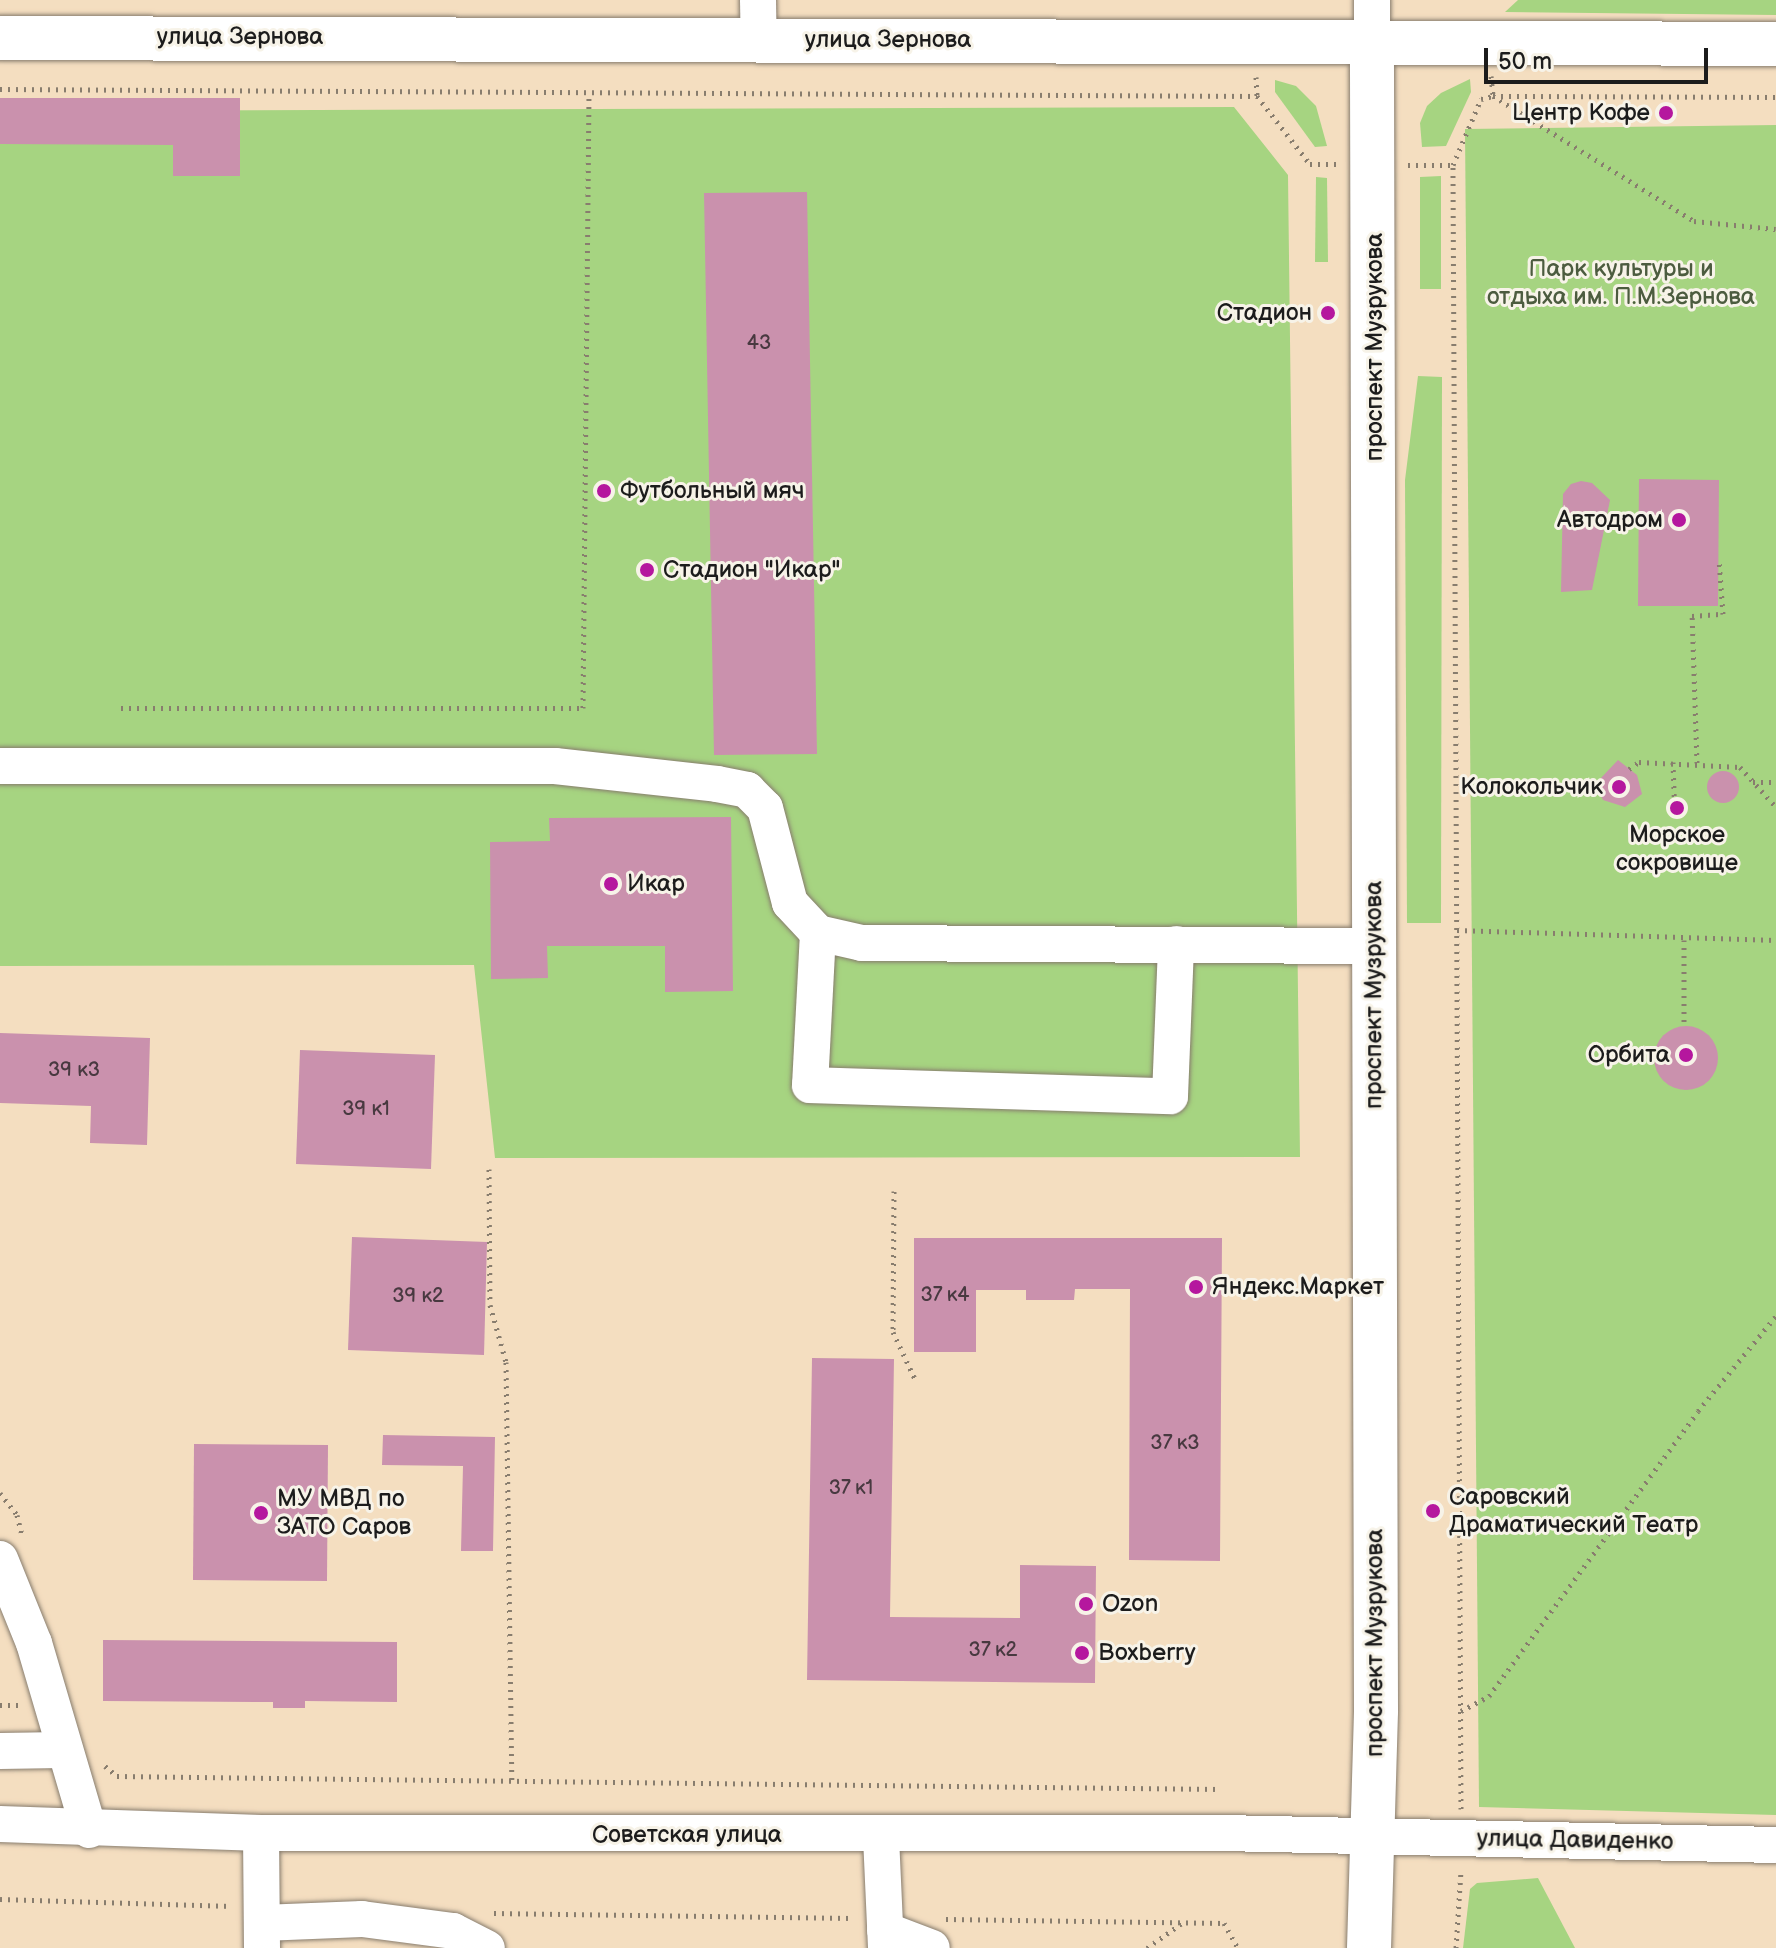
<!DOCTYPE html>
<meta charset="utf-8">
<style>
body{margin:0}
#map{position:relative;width:1776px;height:1948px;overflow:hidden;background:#f4dec0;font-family:"Balsamiq Sans",sans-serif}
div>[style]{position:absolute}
.green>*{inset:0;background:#a6d481}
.building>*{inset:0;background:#ca91ad}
.round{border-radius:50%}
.path>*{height:5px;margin-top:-2.5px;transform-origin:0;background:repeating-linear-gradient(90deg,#887d6e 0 2px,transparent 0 8px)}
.roads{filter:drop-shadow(0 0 2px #887d6e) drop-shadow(0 0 2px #887d6e)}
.minor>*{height:36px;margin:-18px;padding:0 18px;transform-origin:18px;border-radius:18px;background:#fff}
.major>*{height:44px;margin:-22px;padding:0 22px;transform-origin:22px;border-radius:22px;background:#fff}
.dots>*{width:22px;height:22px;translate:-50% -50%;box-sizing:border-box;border:4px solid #f7f3e8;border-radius:50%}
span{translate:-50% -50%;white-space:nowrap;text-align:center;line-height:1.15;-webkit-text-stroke:6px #f7f3e8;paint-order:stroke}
.number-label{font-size:20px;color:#483940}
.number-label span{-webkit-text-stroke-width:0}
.street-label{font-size:24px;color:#1c1c1c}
.poi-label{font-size:24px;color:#1c1c1c}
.right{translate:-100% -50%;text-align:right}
.left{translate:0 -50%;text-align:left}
.park-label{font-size:24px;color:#4c5c3f}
.scale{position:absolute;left:1484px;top:48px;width:224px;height:36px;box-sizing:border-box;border:4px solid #1c1c1c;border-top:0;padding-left:10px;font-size:24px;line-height:28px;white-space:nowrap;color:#1c1c1c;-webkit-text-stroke:6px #f7f3e8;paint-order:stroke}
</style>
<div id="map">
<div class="green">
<div style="clip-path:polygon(1518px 0,1776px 0,1776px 15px,1505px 12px)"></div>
<div style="clip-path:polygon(1470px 79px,1471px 92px,1446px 146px,1422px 147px,1420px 123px,1427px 106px,1441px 93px)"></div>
<div style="clip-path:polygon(1275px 80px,1296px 86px,1316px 106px,1327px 146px,1315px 147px,1275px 92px)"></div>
<div style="clip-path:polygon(1234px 107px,1288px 175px,1300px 1157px,495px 1158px,474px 965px,0 966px,0 111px)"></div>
<div style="clip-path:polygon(1776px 125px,1776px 1815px,1479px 1807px,1465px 129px)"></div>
<div style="clip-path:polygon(1441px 176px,1441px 289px,1420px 289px,1420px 177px)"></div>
<div style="clip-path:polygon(1316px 177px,1327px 178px,1328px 262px,1315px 262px)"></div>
<div style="clip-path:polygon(1418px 376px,1442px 377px,1441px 923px,1407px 923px,1405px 480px)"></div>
<div style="clip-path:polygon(1538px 1878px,1575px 1948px,1463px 1948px,1470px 1889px,1477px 1883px)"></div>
</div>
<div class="building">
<div style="clip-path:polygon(0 98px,240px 98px,240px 176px,173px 176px,173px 145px,0 144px)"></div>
<div style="clip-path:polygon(807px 192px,817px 754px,714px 755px,704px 193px)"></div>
<div style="clip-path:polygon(1639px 479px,1719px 480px,1718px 606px,1638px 606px)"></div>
<div style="clip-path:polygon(1581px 481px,1592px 483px,1610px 500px,1592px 590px,1561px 592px,1563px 494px,1571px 484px)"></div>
<div style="clip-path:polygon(1618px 760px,1637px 775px,1642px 794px,1625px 807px,1603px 800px,1598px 790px,1600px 779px)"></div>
<div class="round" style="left:1707px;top:771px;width:32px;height:32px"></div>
<div style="clip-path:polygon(731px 817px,733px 991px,665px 992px,665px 946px,547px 946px,548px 978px,491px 979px,490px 842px,550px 841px,549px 818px)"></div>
<div class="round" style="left:1654px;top:1026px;width:64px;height:64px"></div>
<div style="clip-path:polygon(0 1033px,150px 1038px,147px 1145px,90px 1143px,91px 1106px,0 1103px)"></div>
<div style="clip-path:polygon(300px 1050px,435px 1055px,431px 1169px,296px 1164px)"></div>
<div style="clip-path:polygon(352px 1237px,487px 1242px,484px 1355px,348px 1350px)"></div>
<div style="clip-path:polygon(914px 1238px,1222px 1238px,1220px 1561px,1129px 1560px,1130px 1289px,1075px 1289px,1074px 1300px,1026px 1300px,1026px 1290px,976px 1290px,976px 1352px,914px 1352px)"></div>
<div style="clip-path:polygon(812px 1358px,894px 1359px,890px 1617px,1020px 1618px,1020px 1565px,1096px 1566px,1095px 1683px,807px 1680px)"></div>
<div style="clip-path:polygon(383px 1435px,495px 1437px,493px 1551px,461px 1551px,463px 1466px,382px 1465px)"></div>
<div style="clip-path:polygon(194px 1444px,328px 1445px,327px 1581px,193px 1580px)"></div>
<div style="clip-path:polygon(103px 1640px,397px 1642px,397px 1702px,305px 1701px,305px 1708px,273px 1708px,273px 1702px,103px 1701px)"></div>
</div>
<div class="path">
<div style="left:1491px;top:76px;width:20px;rotate:84deg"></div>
<div style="left:1493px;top:96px;width:237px;rotate:31.9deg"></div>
<div style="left:1694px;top:221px;width:82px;rotate:5.6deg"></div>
<div style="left:1256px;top:77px;width:19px;rotate:87deg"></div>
<div style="left:0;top:89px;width:1257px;rotate:0.32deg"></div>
<div style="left:1257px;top:96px;width:86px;rotate:52.1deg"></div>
<div style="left:1310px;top:164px;width:28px"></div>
<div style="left:1408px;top:165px;width:45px"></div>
<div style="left:121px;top:708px;width:462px"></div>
<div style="left:583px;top:708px;width:613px;rotate:-89.44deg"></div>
<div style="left:1673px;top:762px;width:36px;rotate:88deg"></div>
<div style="left:1697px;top:763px;width:147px;rotate:-91.9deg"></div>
<div style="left:1692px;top:616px;width:31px;rotate:-4deg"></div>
<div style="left:1723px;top:614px;width:55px;rotate:-94.2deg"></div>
<div style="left:1629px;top:769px;width:12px;rotate:-35deg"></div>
<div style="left:1639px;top:762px;width:101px;rotate:2.8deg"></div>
<div style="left:1740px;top:767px;width:54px;rotate:48deg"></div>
<div style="left:1753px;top:782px;width:23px"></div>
<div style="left:1457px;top:930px;width:319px;rotate:1.8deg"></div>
<div style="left:1684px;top:940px;width:87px;rotate:90deg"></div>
<div style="left:489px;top:1169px;width:136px;rotate:89.6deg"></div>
<div style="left:490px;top:1305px;width:59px;rotate:74.3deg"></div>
<div style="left:506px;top:1362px;width:420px;rotate:89.2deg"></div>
<div style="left:894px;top:1191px;width:141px;rotate:90.4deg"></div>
<div style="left:893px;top:1332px;width:54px;rotate:64.9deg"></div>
<div style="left:0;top:1493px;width:28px;rotate:52deg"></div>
<div style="left:17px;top:1515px;width:21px;rotate:76deg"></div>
<div style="left:0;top:1705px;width:19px"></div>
<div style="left:1461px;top:1711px;width:32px;rotate:-28deg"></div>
<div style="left:1489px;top:1696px;width:353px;rotate:-53.7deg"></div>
<div style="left:1698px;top:1411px;width:123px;rotate:-50.6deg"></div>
<div style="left:105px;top:1766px;width:16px;rotate:40deg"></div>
<div style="left:117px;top:1776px;width:1103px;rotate:0.68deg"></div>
<div style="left:1461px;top:1809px;width:1644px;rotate:-90.28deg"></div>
<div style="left:1453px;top:165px;width:72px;rotate:-67deg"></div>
<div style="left:1481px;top:99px;width:12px;rotate:-14deg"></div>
<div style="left:1493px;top:96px;width:283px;rotate:0.2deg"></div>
<div style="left:0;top:1899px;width:232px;rotate:1.7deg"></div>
<div style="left:494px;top:1913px;width:358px;rotate:0.8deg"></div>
<div style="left:946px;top:1919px;width:278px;rotate:0.8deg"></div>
<div style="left:1224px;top:1923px;width:29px;rotate:61deg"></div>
<div style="left:1147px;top:1948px;width:43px;rotate:-35.5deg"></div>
<div style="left:1456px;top:1948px;width:78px;rotate:-86.3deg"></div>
</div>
<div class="roads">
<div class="minor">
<div style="left:758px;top:0;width:39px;rotate:89deg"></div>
<div style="left:1372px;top:0;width:43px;rotate:90deg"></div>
<div style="left:0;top:766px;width:555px"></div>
<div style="left:555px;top:766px;width:163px;rotate:6.3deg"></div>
<div style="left:717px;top:784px;width:31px;rotate:11deg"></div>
<div style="left:747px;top:790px;width:25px;rotate:45deg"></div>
<div style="left:765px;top:808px;width:98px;rotate:75.3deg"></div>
<div style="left:790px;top:903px;width:41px;rotate:47deg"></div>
<div style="left:818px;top:933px;width:45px;rotate:12.8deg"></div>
<div style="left:862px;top:943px;width:511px;rotate:0.34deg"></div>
<div style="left:818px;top:933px;width:152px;rotate:93deg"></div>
<div style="left:810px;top:1085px;width:360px;rotate:1.8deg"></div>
<div style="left:1170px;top:1096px;width:152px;rotate:-87.7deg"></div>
<div style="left:0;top:1559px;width:91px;rotate:68deg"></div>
<div style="left:34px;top:1643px;width:195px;rotate:73.6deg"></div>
<div style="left:0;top:1751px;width:62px;rotate:-0.9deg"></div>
<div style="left:0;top:1824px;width:261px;rotate:2deg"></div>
<div style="left:261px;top:1833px;width:961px"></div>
<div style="left:1222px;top:1833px;width:554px;rotate:1.24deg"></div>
<div style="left:261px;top:1833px;width:115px;rotate:89.5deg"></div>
<div style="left:881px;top:1837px;width:111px;rotate:87.4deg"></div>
<div style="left:262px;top:1923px;width:100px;rotate:-2.3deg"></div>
<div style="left:362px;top:1919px;width:92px;rotate:7.5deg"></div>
<div style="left:453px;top:1931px;width:38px;rotate:27deg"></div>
<div style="left:885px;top:1930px;width:50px;rotate:21deg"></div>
</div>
<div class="major">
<div style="left:0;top:38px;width:1776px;rotate:0.19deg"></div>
<div style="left:1369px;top:1948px;width:238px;rotate:-88.3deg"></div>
<div style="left:1376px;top:1710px;width:1667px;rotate:-90.14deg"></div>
</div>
</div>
<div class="dots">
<div style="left:1666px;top:113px;background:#b5179e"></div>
<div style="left:1328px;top:313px;background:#b5179e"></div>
<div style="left:604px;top:491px;background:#b5179e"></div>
<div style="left:1679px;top:520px;background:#b5179e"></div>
<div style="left:647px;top:570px;background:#b5179e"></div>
<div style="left:1619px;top:787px;background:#b5179e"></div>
<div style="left:1677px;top:808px;background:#b5179e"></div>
<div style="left:611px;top:884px;background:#b5179e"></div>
<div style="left:1686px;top:1055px;background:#b5179e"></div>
<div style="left:1196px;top:1287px;background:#b5179e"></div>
<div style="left:1433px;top:1511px;background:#b5179e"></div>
<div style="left:261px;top:1513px;background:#b5179e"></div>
<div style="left:1086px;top:1604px;background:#b5179e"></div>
<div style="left:1082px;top:1653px;background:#b5179e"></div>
</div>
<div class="number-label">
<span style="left:759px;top:343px">43</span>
<span style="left:74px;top:1070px">39 к3</span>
<span style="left:366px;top:1109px">39 к1</span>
<span style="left:945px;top:1295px">37 к4</span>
<span style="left:418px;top:1296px">39 к2</span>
<span style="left:1175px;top:1443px">37 к3</span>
<span style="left:851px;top:1488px">37 к1</span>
<span style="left:993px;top:1650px">37 к2</span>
</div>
<div class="street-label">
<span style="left:240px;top:37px">улица Зернова</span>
<span style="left:888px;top:40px">улица Зернова</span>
<span style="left:1375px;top:347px;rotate:-90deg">проспект Музрукова</span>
<span style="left:1374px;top:995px;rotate:-90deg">проспект Музрукова</span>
<span style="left:1375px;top:1643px;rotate:-90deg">проспект Музрукова</span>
<span style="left:687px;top:1835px">Советская улица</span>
<span style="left:1575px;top:1840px;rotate:1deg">улица Давиденко</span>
</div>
<div class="poi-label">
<span class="right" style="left:1650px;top:113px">Центр Кофе</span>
<span class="right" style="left:1312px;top:313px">Стадион</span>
<span class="left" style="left:620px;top:491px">Футбольный мяч</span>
<span class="right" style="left:1663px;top:520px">Автодром</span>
<span class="left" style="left:663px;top:570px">Стадион "Икар"</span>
<span class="right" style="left:1603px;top:787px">Колокольчик</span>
<span style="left:1677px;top:849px">Морское<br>сокровище</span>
<span class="left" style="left:627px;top:884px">Икар</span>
<span class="right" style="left:1670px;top:1055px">Орбита</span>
<span class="left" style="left:1212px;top:1287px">Яндекс.Маркет</span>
<span class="left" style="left:1449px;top:1511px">Саровский<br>Драматический Театр</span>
<span class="left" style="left:277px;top:1513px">МУ МВД по<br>ЗАТО Саров</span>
<span class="left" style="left:1102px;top:1604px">Ozon</span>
<span class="left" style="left:1098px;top:1653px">Boxberry</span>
</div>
<div class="park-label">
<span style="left:1621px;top:283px">Парк культуры и<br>отдыха им. П.М.Зернова</span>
</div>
<div class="scale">50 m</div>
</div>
